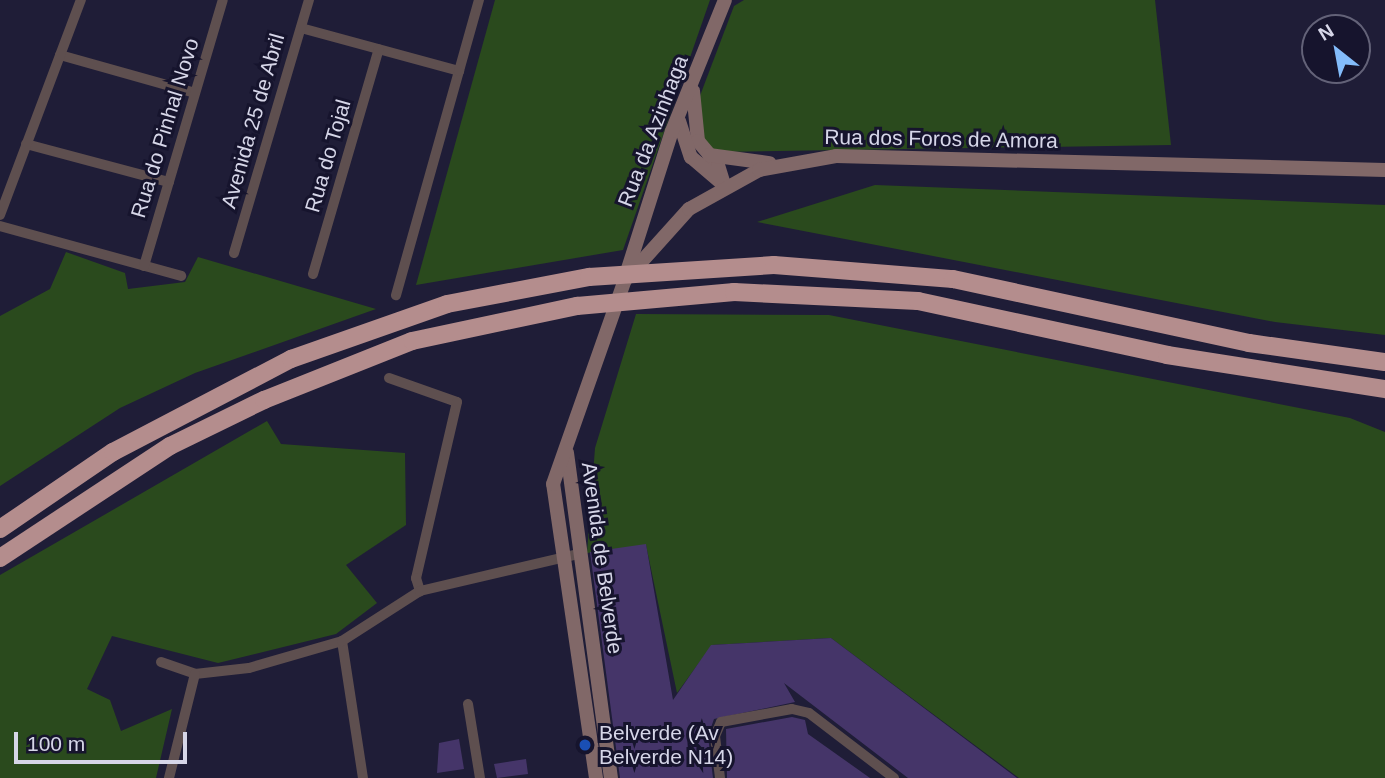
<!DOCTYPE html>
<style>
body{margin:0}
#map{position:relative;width:1385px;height:778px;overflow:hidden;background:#1f1d37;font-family:Helvetica,sans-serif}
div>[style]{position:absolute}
.green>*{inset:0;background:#2a4a1d}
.building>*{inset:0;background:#453569}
.street>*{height:10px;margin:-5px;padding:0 5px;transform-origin:5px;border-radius:5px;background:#5e4f4f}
.secondary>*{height:14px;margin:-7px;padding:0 7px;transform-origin:7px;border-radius:7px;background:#816868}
.highway>*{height:18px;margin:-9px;padding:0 9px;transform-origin:9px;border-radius:9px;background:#b48d8d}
.dots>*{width:19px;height:19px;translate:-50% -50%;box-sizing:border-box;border:4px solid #16142d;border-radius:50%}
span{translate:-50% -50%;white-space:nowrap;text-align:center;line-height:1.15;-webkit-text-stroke:6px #16142d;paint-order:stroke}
.street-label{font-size:21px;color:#d6d6e8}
.poi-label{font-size:21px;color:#d6d6e8}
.left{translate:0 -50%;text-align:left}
.north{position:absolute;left:1301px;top:14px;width:70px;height:70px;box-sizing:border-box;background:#16142d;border:2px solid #636278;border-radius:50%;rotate:329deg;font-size:19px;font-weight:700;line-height:28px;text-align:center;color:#d6d6e8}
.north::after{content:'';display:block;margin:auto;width:24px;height:32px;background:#83bcfb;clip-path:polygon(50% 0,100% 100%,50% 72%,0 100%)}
.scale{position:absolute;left:14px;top:732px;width:173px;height:32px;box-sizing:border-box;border:4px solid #d6d6e8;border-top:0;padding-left:9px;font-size:21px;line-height:24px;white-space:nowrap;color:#d6d6e8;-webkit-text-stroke:5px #16142d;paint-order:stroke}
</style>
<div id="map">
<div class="green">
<div style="clip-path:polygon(495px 0,710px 0,623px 250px,416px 285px)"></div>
<div style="clip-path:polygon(744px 0,1155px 0,1171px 145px,715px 152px,703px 142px,698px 101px,734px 6px)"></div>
<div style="clip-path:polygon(875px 185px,1385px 205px,1385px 335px,1275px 322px,757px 222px)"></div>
<div style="clip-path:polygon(66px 252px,125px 273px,128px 289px,185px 282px,198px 257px,376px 309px,195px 373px,120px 408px,0 486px,0 316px,50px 289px)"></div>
<div style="clip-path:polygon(636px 314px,829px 315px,1350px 418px,1385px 432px,1385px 778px,1019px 778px,831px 638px,712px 645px,677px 693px,646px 545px,587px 553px,595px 448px)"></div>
<div style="clip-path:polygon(267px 421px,281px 444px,405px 453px,406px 525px,346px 565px,377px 603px,336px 634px,218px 663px,112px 636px,87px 689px,110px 700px,121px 731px,172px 709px,156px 778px,0 778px,0 575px)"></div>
</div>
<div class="building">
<div style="clip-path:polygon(646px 544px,673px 700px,711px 645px,831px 638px,1017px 778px,908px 778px,784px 683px,795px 702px,714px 719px,708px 736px,713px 778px,620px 778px,590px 552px)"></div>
<div style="clip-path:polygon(792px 717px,805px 720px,808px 734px,870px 778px,727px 778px,726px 729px)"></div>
<div style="clip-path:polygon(459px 739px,464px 769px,437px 773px,439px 743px)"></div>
<div style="clip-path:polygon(526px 759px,528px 774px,497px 778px,494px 764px)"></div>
</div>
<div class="street">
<div style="left:301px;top:28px;width:164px;rotate:15.2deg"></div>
<div style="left:459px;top:71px;width:233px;rotate:105.7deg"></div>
<div style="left:60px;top:55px;width:140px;rotate:15.7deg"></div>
<div style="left:459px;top:71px;width:74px;rotate:-74.3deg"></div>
<div style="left:26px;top:144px;width:148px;rotate:14.9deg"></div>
<div style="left:0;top:215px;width:230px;rotate:-69.4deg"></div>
<div style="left:0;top:226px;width:188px;rotate:15.4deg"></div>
<div style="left:234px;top:253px;width:264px;rotate:-73.5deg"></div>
<div style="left:144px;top:266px;width:277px;rotate:-73.5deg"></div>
<div style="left:313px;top:274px;width:234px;rotate:-73.7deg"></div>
<div style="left:389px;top:378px;width:72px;rotate:19.4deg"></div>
<div style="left:457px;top:402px;width:181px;rotate:103.1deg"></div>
<div style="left:416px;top:578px;width:14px;rotate:73deg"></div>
<div style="left:342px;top:641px;width:139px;rotate:81.3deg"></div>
<div style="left:161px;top:662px;width:36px;rotate:19deg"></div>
<div style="left:195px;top:674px;width:54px;rotate:-6.3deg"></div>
<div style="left:249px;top:668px;width:97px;rotate:-16.2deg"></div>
<div style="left:342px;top:641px;width:93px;rotate:-32.7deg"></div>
<div style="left:420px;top:591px;width:162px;rotate:-13.2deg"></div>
<div style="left:468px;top:704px;width:75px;rotate:80.8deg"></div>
<div style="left:169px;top:778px;width:107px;rotate:-76deg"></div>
<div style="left:720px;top:778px;width:42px;rotate:-96.8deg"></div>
<div style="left:715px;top:736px;width:15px;rotate:-67deg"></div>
<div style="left:721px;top:722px;width:72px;rotate:-10.4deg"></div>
<div style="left:792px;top:709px;width:17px;rotate:13deg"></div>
<div style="left:809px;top:713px;width:107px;rotate:37.4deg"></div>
</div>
<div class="secondary">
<div style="left:693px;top:91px;width:50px;rotate:84.3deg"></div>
<div style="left:698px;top:141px;width:31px;rotate:50deg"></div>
<div style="left:718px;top:165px;width:21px;rotate:73deg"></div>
<div style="left:679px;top:121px;width:38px;rotate:72deg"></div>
<div style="left:691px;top:157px;width:43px;rotate:40.3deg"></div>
<div style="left:709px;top:155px;width:61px;rotate:7.6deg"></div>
<div style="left:626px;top:275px;width:151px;rotate:-72.3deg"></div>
<div style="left:672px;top:131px;width:141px;rotate:-68deg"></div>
<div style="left:567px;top:453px;width:328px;rotate:82.3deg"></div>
<div style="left:596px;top:778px;width:297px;rotate:-98.3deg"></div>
<div style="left:553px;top:484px;width:216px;rotate:-70.6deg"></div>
<div style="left:625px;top:280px;width:96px;rotate:-48deg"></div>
<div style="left:689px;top:209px;width:80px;rotate:-29.1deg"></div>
<div style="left:759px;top:170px;width:78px;rotate:-10.3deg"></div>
<div style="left:836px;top:156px;width:549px;rotate:1.46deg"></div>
</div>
<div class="highway">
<div style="left:0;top:529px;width:137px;rotate:-34.3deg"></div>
<div style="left:113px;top:452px;width:201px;rotate:-27.6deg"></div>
<div style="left:291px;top:359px;width:165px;rotate:-19.4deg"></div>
<div style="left:447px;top:304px;width:145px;rotate:-10.8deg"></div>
<div style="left:589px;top:277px;width:185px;rotate:-3.7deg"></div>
<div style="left:774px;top:265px;width:180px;rotate:4.5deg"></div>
<div style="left:953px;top:279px;width:303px;rotate:12.2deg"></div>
<div style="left:1249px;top:343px;width:137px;rotate:8deg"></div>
<div style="left:0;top:558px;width:204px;rotate:-33.4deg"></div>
<div style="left:170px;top:446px;width:105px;rotate:-26.1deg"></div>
<div style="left:264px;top:400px;width:159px;rotate:-21.7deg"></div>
<div style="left:412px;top:341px;width:169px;rotate:-12deg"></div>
<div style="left:577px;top:306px;width:158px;rotate:-5.1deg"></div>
<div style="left:734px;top:292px;width:184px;rotate:2.8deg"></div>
<div style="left:918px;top:301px;width:255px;rotate:12.2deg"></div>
<div style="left:1167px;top:355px;width:221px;rotate:8.9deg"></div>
</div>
<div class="dots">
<div style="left:585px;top:745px;background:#1a4fb4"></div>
</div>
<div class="street-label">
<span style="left:253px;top:121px;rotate:-74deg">Avenida 25 de Abril</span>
<span style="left:165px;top:128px;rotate:-73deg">Rua do Pinhal Novo</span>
<span style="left:653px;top:131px;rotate:-69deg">Rua da Azinhaga</span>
<span style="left:941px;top:139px;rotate:1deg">Rua dos Foros de Amora</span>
<span style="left:328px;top:156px;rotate:-74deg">Rua do Tojal</span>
<span style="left:602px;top:558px;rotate:82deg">Avenida de Belverde</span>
</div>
<div class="poi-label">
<span class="left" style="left:599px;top:745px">Belverde (Av<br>Belverde N14)</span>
</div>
<div class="north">N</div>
<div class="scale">100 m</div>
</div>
